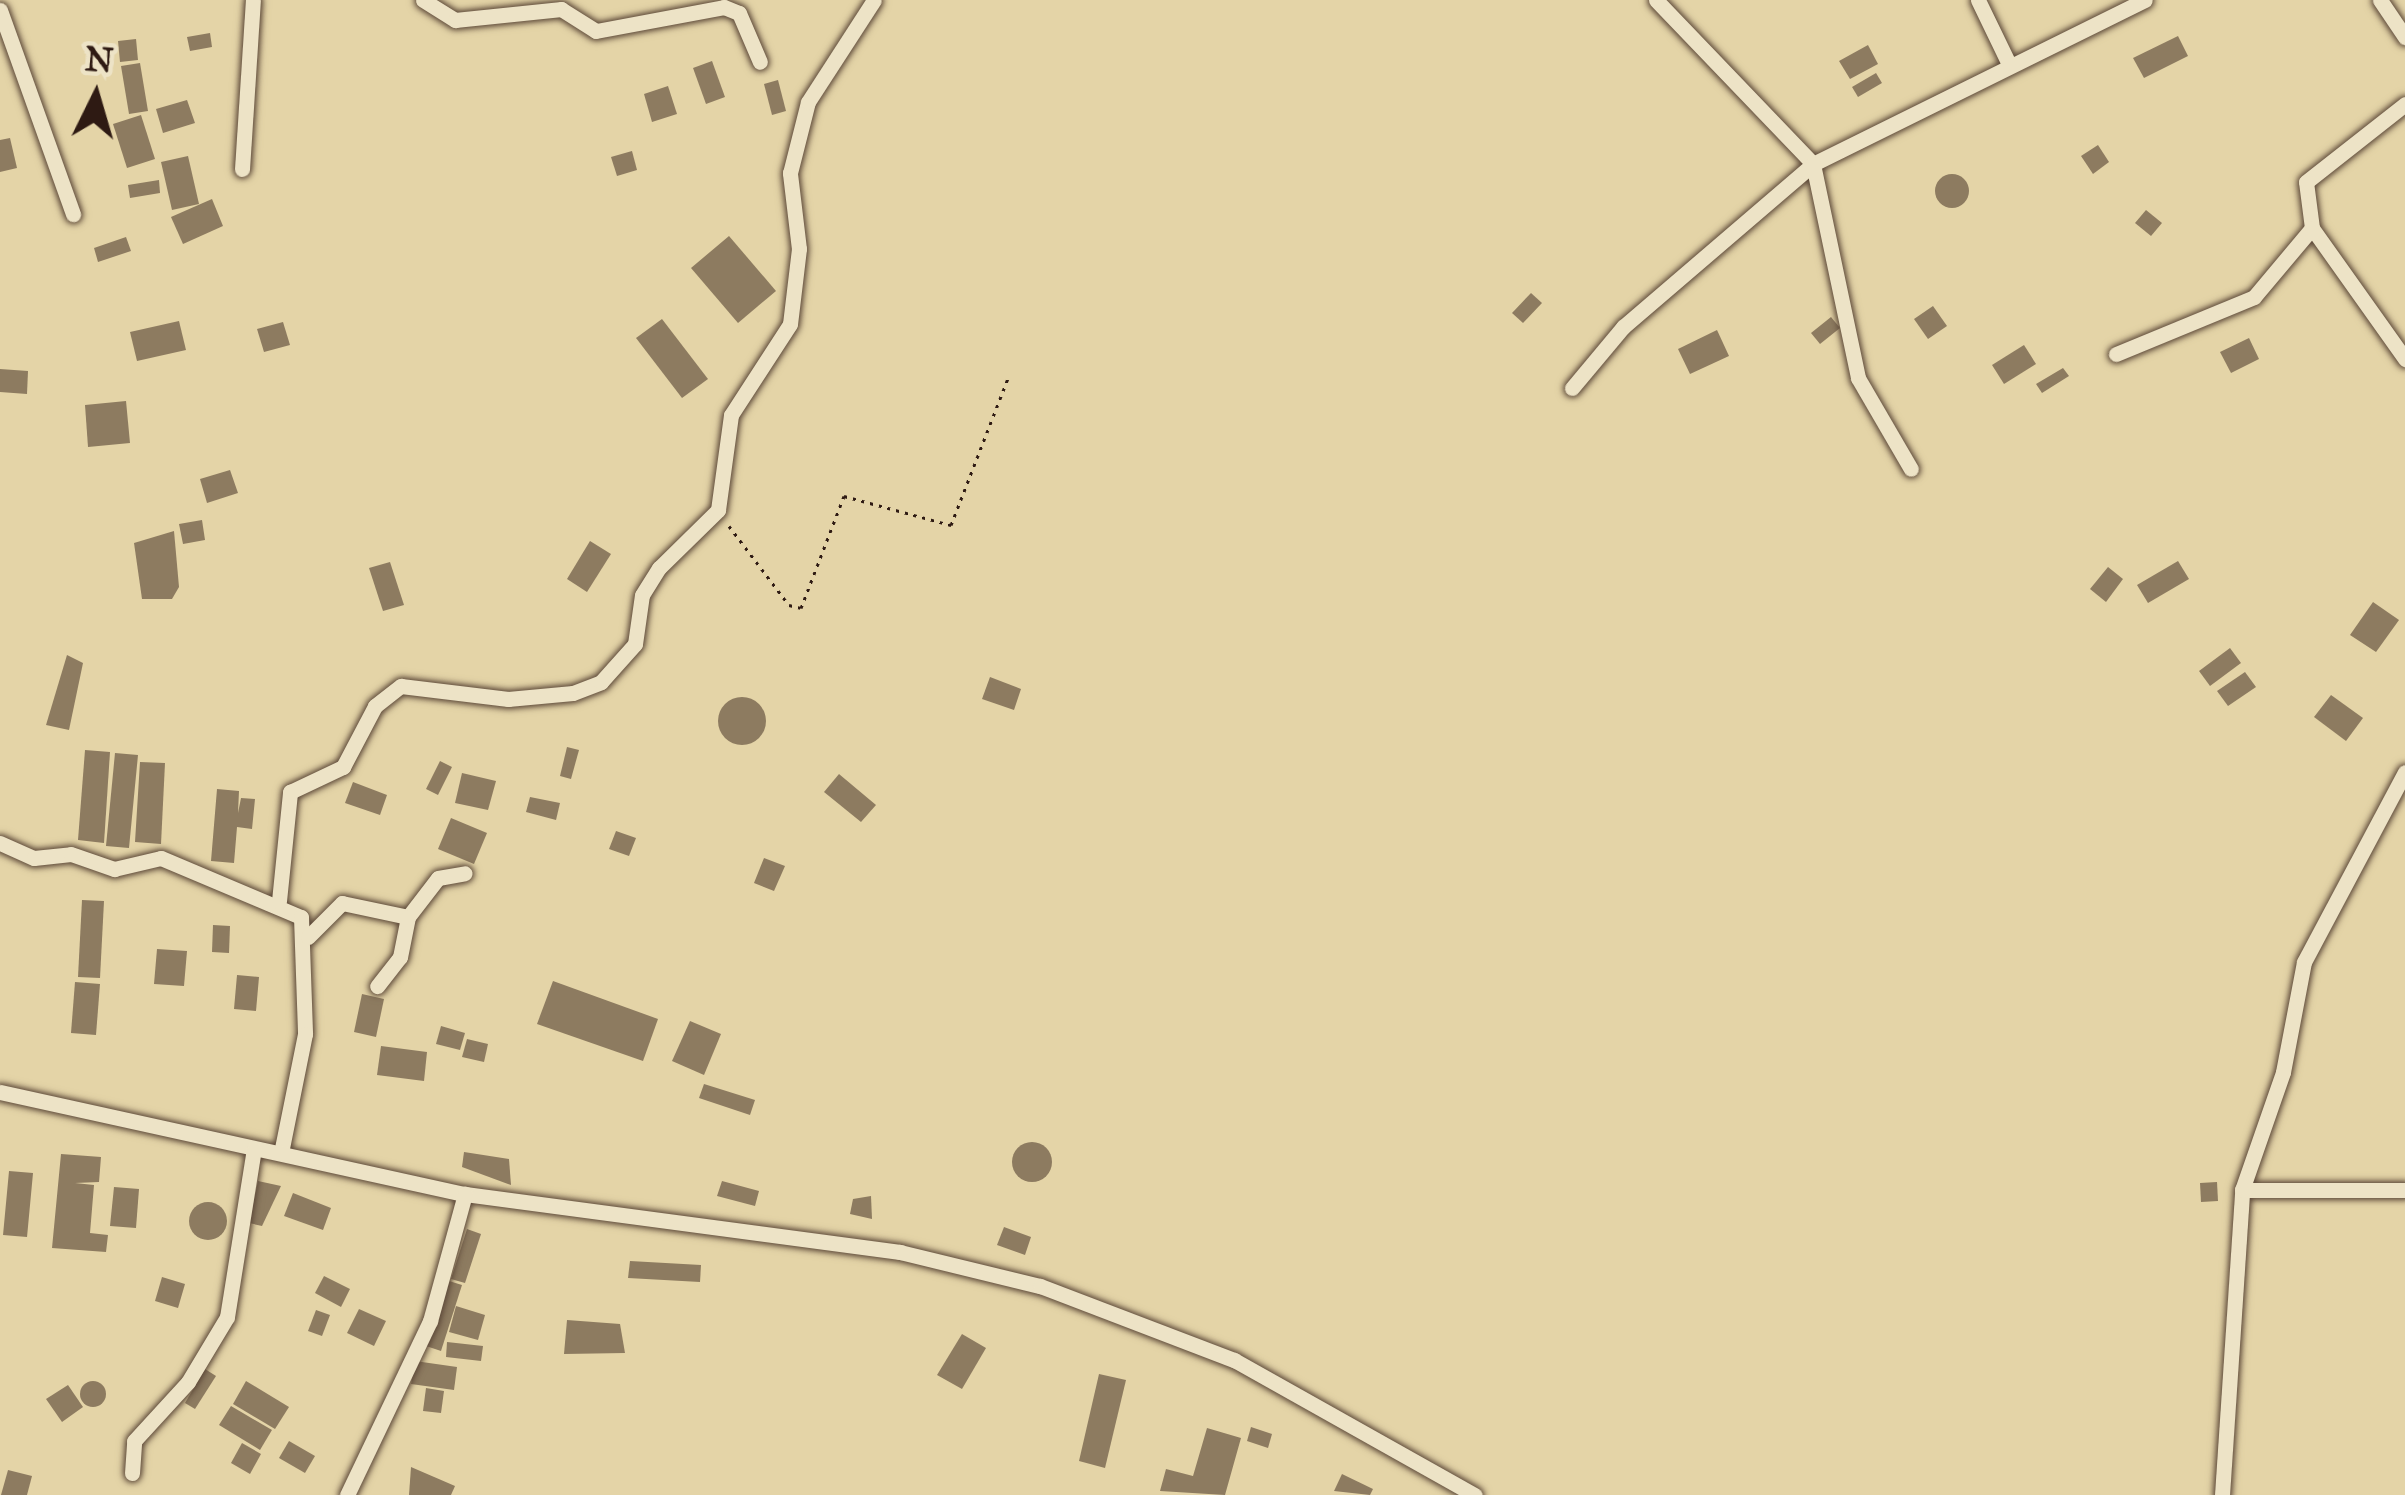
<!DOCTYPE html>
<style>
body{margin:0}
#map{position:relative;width:2405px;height:1495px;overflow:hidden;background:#e4d4a7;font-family:"IM FELL Great Primer",serif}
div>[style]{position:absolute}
.building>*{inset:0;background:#8d7b60}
.round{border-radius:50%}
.path>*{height:3px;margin-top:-1.5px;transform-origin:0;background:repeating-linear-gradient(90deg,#2e1a13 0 3px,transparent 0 9px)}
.roads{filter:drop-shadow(0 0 3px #5c4838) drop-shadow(0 0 3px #5c4838)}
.minor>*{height:15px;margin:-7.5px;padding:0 7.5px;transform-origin:7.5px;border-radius:7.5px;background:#ede3c6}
span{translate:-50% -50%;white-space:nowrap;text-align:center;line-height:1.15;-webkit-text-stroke:9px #ede3c6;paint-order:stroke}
.north{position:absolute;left:36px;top:36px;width:120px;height:120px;-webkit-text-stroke:9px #ede3c6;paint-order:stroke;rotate:5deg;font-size:33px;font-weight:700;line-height:48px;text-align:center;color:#2e1a13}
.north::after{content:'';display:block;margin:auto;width:42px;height:54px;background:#2e1a13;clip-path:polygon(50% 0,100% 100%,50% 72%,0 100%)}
</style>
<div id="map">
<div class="building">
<div style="clip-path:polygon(210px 33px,212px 47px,190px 51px,187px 37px)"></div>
<div style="clip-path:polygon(2178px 36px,2188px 56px,2144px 78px,2133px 58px)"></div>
<div style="clip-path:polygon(136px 39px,138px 60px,120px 62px,118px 41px)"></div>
<div style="clip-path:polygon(1868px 45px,1878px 64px,1850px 79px,1839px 61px)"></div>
<div style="clip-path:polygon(712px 61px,725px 97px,706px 104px,693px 68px)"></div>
<div style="clip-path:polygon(140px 63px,148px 111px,129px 114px,121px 66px)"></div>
<div style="clip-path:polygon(1876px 73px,1882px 83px,1858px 97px,1852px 87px)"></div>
<div style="clip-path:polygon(778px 80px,786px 111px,772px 115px,764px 84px)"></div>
<div style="clip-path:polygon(668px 86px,677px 114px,652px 122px,644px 94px)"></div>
<div style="clip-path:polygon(187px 100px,195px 123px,163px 133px,156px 109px)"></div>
<div style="clip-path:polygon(141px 115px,155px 159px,127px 168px,113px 124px)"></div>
<div style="clip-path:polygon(10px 138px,17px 168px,0 172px,0 140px)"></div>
<div style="clip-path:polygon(2098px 145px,2109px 162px,2093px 174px,2081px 156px)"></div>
<div style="clip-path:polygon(632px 151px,637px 170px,617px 176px,611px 157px)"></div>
<div style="clip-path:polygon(188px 156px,199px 204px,172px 210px,161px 162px)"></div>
<div class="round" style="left:1935px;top:174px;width:34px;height:34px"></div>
<div style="clip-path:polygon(159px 180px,160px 193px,130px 198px,128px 185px)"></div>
<div style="clip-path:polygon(212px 199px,223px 226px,183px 244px,171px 217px)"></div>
<div style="clip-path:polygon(2146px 210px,2162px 223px,2151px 236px,2135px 223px)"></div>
<div style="clip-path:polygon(729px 236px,776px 291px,738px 323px,691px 268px)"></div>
<div style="clip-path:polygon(126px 237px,131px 251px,98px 262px,94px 248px)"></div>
<div style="clip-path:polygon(1531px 293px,1542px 303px,1523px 323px,1512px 313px)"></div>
<div style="clip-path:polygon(1933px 306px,1947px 326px,1928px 339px,1914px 319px)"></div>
<div style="clip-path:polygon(1831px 317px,1840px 328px,1820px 344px,1811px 333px)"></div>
<div style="clip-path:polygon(662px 319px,708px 379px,682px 398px,636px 338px)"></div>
<div style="clip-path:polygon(179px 321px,186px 350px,137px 361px,130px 332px)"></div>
<div style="clip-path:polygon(283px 322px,290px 345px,264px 352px,257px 329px)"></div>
<div style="clip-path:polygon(1717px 330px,1729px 356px,1690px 374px,1678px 349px)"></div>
<div style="clip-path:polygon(2249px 338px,2259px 359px,2231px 373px,2220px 352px)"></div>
<div style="clip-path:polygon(2024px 345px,2036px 364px,2004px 384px,1992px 365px)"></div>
<div style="clip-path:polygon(2063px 368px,2069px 376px,2042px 393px,2036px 384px)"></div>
<div style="clip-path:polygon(0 369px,28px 371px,27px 394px,0 392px)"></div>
<div style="clip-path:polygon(126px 401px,130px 443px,88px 447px,85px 405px)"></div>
<div style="clip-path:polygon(230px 470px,238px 493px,207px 503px,200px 479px)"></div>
<div style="clip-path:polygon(202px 520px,205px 540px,183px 544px,179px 524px)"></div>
<div style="clip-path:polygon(174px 531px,179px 587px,172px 599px,142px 599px,134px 543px)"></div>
<div style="clip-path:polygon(590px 541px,611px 554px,587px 592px,567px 579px)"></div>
<div style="clip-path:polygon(2178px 561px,2189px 579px,2148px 603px,2137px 585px)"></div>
<div style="clip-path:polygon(390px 562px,404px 605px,383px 611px,369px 568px)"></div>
<div style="clip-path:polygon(2108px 567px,2123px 579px,2106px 602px,2090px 589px)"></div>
<div style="clip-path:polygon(2373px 602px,2399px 620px,2376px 652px,2350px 635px)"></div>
<div style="clip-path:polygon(2230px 648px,2241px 663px,2210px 686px,2199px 671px)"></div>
<div style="clip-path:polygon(67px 655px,83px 663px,69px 730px,46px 725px)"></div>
<div style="clip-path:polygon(2245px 672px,2256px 687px,2228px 706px,2217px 691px)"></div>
<div style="clip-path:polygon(990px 677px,1021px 689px,1014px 710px,982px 699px)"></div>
<div style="clip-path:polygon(2331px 695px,2363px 718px,2346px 741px,2314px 717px)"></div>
<div class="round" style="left:718px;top:697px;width:48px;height:48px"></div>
<div style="clip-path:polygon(567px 747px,579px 750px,571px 779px,560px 776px)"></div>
<div style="clip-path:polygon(85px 750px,110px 752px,104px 843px,78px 840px)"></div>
<div style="clip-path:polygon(115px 753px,138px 755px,129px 848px,106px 846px)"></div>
<div style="clip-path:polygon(440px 761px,452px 767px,438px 795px,426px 789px)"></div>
<div style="clip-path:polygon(140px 762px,165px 763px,161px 844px,135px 842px)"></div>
<div style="clip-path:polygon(462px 773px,496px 781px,488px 810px,455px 803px)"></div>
<div style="clip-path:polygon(839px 774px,876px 805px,861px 822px,824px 792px)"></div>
<div style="clip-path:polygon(353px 782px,387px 795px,380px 815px,345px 803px)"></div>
<div style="clip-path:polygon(217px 789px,239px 791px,238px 813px,241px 798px,255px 799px,252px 829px,237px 827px,234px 863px,211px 861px)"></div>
<div style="clip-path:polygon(530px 797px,560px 803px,556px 820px,526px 812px)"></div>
<div style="clip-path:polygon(451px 818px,487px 833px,474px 864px,438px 849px)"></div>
<div style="clip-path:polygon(616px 831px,636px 838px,629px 856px,609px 849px)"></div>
<div style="clip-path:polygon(764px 858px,785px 866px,774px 891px,754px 883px)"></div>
<div style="clip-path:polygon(82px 900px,104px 901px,100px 978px,78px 977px)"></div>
<div style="clip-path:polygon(213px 925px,230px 926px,229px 953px,212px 952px)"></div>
<div style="clip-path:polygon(157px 949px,187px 951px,184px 986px,154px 984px)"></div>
<div style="clip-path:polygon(237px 975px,259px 977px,256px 1011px,234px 1009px)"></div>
<div style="clip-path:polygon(553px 981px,658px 1019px,643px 1061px,537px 1024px)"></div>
<div style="clip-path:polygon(75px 982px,100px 984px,96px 1035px,71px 1033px)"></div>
<div style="clip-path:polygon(362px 994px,384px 999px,376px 1037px,354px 1032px)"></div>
<div style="clip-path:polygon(690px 1021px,721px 1034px,704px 1075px,672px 1061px)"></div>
<div style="clip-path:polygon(441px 1026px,465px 1033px,460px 1050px,436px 1044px)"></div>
<div style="clip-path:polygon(467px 1039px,488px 1044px,484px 1062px,462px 1057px)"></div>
<div style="clip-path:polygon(381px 1046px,427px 1052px,424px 1081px,377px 1075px)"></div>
<div style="clip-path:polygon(704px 1084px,755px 1100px,750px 1115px,699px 1098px)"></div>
<div class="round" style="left:1012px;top:1142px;width:40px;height:40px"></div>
<div style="clip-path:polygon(464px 1152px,509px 1159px,511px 1185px,462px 1167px)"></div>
<div style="clip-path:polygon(61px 1154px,101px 1157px,99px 1182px,75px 1183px,94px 1185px,90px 1233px,108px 1235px,106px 1252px,52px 1248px)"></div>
<div style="clip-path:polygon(9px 1171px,33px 1173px,27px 1237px,3px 1235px)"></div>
<div style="clip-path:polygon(258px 1181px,281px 1186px,262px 1226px,249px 1223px)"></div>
<div style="clip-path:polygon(722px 1181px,759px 1191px,755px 1206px,717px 1196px)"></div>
<div style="clip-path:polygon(2217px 1182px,2218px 1201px,2201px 1202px,2200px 1183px)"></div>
<div style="clip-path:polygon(114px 1187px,139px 1189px,136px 1228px,110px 1226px)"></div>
<div style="clip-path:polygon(293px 1193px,331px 1208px,323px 1230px,284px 1216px)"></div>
<div style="clip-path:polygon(871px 1196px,872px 1219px,850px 1214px,853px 1199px)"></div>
<div class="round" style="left:189px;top:1202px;width:38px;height:38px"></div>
<div style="clip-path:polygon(1004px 1227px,1031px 1237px,1025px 1255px,997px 1245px)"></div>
<div style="clip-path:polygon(467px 1229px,481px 1234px,465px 1283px,451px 1279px)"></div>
<div style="clip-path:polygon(630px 1261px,701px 1265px,700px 1282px,628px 1278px)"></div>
<div style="clip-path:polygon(324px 1276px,350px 1289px,341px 1307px,315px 1293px)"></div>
<div style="clip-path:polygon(162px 1277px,185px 1284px,178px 1308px,155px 1301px)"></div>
<div style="clip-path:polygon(449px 1281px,462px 1285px,441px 1351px,423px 1345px)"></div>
<div style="clip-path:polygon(456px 1306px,485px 1315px,478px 1340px,449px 1332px)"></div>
<div style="clip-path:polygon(359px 1309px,386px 1321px,374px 1346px,347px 1333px)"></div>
<div style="clip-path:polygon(316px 1310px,330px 1315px,322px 1336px,308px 1331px)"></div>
<div style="clip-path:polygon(567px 1320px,620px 1324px,625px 1353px,564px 1354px)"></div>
<div style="clip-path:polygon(962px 1334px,986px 1348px,962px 1389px,937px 1375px)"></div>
<div style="clip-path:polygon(447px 1342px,483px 1346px,481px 1361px,446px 1357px)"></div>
<div style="clip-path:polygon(415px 1361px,457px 1367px,454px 1390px,411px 1384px)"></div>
<div style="clip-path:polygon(205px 1369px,216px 1376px,195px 1409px,185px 1403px)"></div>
<div style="clip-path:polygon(1099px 1374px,1126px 1380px,1105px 1468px,1079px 1461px)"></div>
<div style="clip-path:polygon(246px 1381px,289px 1407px,275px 1429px,233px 1404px)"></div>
<div class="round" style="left:80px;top:1381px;width:26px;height:26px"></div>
<div style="clip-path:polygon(68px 1385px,83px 1407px,62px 1422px,46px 1399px)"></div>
<div style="clip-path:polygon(426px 1388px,444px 1391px,441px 1413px,423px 1411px)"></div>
<div style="clip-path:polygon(231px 1406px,272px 1430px,260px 1450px,219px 1425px)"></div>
<div style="clip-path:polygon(1251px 1427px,1272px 1434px,1268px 1448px,1247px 1441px)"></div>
<div style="clip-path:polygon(1207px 1428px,1241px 1438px,1225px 1495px,1160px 1491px,1166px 1469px,1193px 1476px)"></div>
<div style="clip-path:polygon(289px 1441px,315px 1456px,305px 1473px,279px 1458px)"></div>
<div style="clip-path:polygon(242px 1443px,261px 1454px,250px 1474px,231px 1463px)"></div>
<div style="clip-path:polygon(411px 1467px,455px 1486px,451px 1495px,409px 1495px)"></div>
<div style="clip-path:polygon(8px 1470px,32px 1476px,27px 1495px,1px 1495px)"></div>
<div style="clip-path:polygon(1342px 1474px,1373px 1489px,1370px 1495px,1334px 1491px)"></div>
</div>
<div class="path">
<div style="left:729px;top:526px;width:99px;rotate:52.8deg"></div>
<div style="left:789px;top:605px;width:12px;rotate:14deg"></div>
<div style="left:801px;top:608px;width:120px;rotate:-69deg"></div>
<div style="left:844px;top:496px;width:111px;rotate:15.2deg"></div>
<div style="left:951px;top:525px;width:158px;rotate:-68.8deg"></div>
</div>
<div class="roads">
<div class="minor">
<div style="left:423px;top:0;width:38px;rotate:32deg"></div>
<div style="left:455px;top:20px;width:107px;rotate:-5.9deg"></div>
<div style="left:561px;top:9px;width:41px;rotate:32.2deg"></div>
<div style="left:596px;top:31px;width:130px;rotate:-10.6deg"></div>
<div style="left:724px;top:7px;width:16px;rotate:22deg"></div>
<div style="left:739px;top:13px;width:53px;rotate:66.8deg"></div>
<div style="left:1656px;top:0;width:227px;rotate:46.2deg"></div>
<div style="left:1813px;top:164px;width:370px;rotate:-26.3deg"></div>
<div style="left:1978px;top:0;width:69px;rotate:64.2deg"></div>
<div style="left:2380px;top:0;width:45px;rotate:56deg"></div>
<div style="left:0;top:10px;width:217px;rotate:70.3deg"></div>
<div style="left:242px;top:169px;width:169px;rotate:-86.3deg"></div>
<div style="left:2312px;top:228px;width:46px;rotate:-97.4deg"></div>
<div style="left:2306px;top:182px;width:126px;rotate:-38.2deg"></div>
<div style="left:2116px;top:354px;width:149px;rotate:-22.4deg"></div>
<div style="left:2254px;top:297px;width:90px;rotate:-50deg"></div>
<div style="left:2312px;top:228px;width:161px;rotate:54.6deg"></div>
<div style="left:1572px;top:388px;width:80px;rotate:-50.1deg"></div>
<div style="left:1623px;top:327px;width:250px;rotate:-40.6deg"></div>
<div style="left:1813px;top:164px;width:219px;rotate:78.1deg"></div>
<div style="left:1858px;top:378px;width:105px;rotate:59.8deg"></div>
<div style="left:0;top:843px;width:37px;rotate:24deg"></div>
<div style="left:34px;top:858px;width:37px;rotate:-6deg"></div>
<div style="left:71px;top:854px;width:46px;rotate:19.2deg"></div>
<div style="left:114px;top:869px;width:48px;rotate:-13.2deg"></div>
<div style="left:161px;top:858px;width:152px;rotate:22.9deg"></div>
<div style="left:301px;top:917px;width:117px;rotate:88deg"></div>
<div style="left:305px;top:1034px;width:121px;rotate:101.4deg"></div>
<div style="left:279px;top:901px;width:110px;rotate:-84.2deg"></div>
<div style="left:290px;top:792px;width:59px;rotate:-25.3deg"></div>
<div style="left:343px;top:767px;width:69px;rotate:-62.3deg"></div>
<div style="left:375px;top:706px;width:33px;rotate:-38deg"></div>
<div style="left:401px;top:686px;width:108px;rotate:6.9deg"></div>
<div style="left:508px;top:699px;width:65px;rotate:-5.3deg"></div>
<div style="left:573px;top:693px;width:30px;rotate:-21deg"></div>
<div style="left:601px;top:682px;width:51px;rotate:-48.2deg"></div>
<div style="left:635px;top:644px;width:49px;rotate:-81.9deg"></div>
<div style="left:642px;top:595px;width:32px;rotate:-58deg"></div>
<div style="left:659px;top:568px;width:83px;rotate:-44.5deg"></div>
<div style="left:718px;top:510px;width:96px;rotate:-82.2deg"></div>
<div style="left:731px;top:415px;width:108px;rotate:-57deg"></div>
<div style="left:790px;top:324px;width:76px;rotate:-83.2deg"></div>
<div style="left:799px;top:249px;width:77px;rotate:-96.8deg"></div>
<div style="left:790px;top:173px;width:73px;rotate:-75.8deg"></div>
<div style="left:808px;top:102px;width:121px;rotate:-57.1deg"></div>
<div style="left:408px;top:917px;width:49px;rotate:-52.4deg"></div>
<div style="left:438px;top:878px;width:27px;rotate:-10deg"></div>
<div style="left:308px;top:937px;width:48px;rotate:-45deg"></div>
<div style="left:342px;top:903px;width:67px;rotate:12deg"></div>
<div style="left:408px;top:917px;width:41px;rotate:101.3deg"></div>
<div style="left:400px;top:957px;width:37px;rotate:128deg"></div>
<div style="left:0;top:1092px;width:476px;rotate:12.4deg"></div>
<div style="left:465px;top:1194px;width:439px;rotate:7.6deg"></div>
<div style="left:900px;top:1252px;width:144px;rotate:13.7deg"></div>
<div style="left:1040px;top:1286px;width:208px;rotate:20.9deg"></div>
<div style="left:1234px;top:1360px;width:276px;rotate:29.3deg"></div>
<div style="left:2242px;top:1190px;width:163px"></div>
<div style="left:132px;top:1473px;width:32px;rotate:-86deg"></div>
<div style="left:134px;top:1441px;width:80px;rotate:-47.5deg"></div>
<div style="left:188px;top:1382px;width:76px;rotate:-59deg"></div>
<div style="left:227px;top:1317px;width:170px;rotate:-80.9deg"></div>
<div style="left:347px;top:1495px;width:193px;rotate:-64.5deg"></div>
<div style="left:430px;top:1321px;width:132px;rotate:-74.6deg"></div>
<div style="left:2222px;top:1495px;width:306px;rotate:-86.2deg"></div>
<div style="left:2242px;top:1190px;width:125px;rotate:-70.8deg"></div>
<div style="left:2283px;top:1072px;width:112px;rotate:-79.2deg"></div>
<div style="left:2304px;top:962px;width:215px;rotate:-62deg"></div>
</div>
</div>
<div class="north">N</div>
</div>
